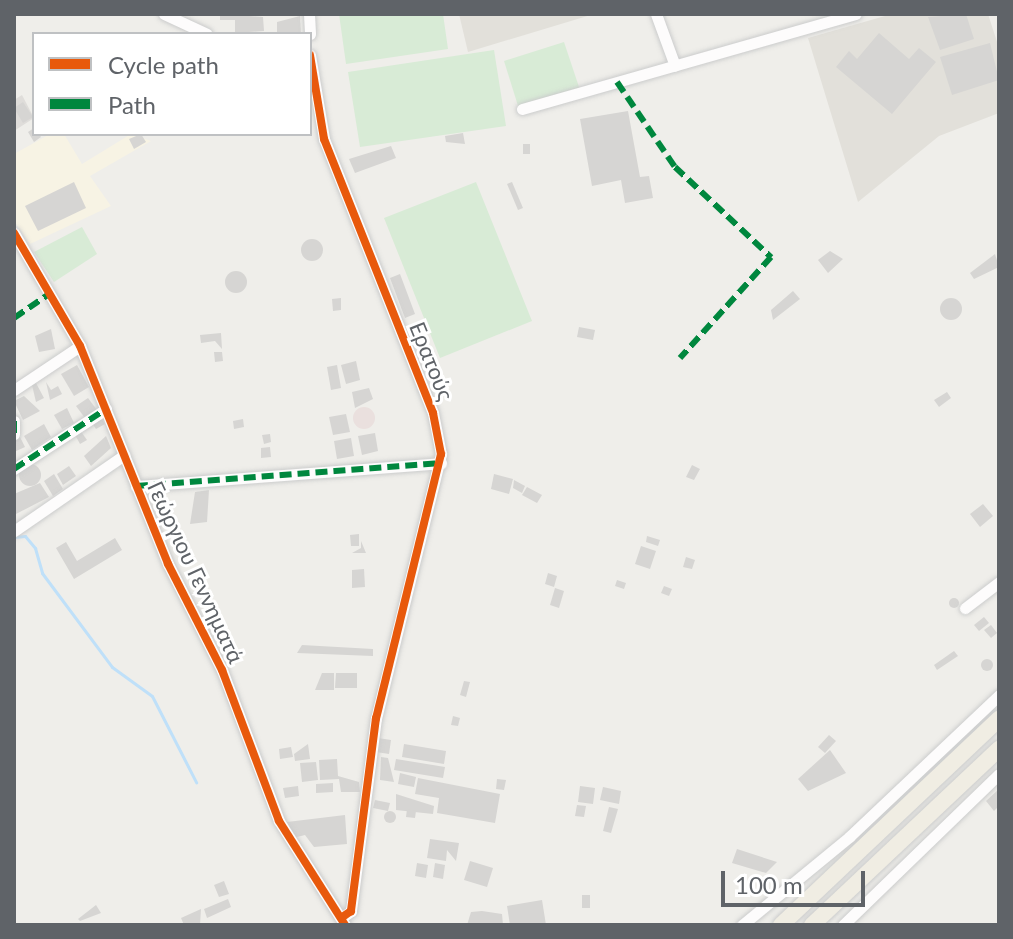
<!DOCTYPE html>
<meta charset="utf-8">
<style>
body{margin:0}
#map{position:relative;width:1013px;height:939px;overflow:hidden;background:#efeeea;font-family:Lato,sans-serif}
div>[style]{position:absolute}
.commercial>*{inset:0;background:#f7f3e4}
.industrial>*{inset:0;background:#dfddda}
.education>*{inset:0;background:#e2e0da}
.medical>*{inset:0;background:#eae0de}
.round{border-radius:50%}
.green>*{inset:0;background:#d8ebd6}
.stream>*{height:3px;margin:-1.5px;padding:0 1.5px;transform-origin:1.5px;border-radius:1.5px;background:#bfe0f9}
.building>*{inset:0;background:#d6d5d3}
.roads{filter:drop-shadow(0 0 2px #cbcccc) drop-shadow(0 0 2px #cbcccc)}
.minor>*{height:11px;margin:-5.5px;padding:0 5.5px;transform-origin:5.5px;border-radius:5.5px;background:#fdfcfc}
.highway>*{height:16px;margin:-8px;padding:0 8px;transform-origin:8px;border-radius:8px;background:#f0ede3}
.quiet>*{height:6px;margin-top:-3px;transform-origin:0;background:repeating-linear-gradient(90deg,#00873e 0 12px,transparent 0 18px)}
.cycleway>*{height:8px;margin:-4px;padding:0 4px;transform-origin:4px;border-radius:4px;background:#e8590c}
span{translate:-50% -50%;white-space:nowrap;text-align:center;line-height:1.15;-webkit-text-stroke:6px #fff;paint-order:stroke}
.street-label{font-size:22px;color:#5f6368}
.frame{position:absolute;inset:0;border:16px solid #5f6368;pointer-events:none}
.legend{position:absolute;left:32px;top:32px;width:280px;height:104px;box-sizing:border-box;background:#fff;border:2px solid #bfc1c3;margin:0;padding:10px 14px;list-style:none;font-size:24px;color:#5f6368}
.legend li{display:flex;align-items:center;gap:16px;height:40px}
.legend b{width:40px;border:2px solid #bfc1c3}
.scale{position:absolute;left:721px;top:871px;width:144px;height:36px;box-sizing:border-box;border:4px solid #5f6368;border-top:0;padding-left:10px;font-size:24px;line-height:28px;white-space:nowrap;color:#5f6368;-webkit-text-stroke:6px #fff;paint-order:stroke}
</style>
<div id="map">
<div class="commercial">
<div style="clip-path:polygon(50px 134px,64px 134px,82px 164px,131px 134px,151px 141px,90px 176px,111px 206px,30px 244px,14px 221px,14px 154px)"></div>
</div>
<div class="industrial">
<div style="clip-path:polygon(22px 95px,34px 118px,14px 131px,14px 100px)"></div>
</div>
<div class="education">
<div style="clip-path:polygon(459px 14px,594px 14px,468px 52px)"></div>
<div style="clip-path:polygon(892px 14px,988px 14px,999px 48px,999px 113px,939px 136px,858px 202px,808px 38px)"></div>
</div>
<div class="medical">
<div class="round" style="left:353px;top:407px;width:22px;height:22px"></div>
</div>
<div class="green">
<div style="clip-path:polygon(339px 14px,443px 14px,448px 49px,346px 64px)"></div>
<div style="clip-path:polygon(564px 42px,580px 90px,519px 109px,504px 61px)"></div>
<div style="clip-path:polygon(494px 50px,506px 126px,360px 147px,348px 72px)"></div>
<div style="clip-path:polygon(476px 182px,532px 321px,440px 358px,384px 218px)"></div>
<div style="clip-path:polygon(82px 227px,97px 254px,54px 282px,34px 252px)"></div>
</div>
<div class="stream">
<div style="left:14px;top:537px;width:11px;rotate:-5deg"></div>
<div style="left:25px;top:536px;width:16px;rotate:50deg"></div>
<div style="left:35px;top:548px;width:26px;rotate:74deg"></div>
<div style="left:42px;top:573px;width:117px;rotate:53.3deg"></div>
<div style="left:112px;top:667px;width:49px;rotate:35.9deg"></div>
<div style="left:152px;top:696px;width:97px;rotate:62.9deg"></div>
</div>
<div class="building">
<div style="clip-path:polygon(220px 14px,263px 17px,264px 31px,235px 33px,235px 20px,220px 20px)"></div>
<div style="clip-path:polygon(966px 14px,974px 39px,940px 50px,928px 17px)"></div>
<div style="clip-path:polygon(300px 16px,301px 34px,277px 34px,277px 22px)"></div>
<div style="clip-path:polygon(879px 33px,909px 59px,919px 48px,936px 62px,892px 114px,836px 67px,849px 51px,857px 59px)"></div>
<div style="clip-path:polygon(990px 43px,999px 80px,952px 95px,940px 57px)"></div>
<div style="clip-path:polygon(23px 102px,33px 117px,23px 123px,14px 108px)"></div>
<div style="clip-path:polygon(628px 111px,640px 177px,649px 176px,653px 198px,625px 203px,621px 180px,592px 186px,580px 119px)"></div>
<div style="clip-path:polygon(34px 128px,41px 137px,34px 142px,28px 132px)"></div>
<div style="clip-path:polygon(463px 133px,465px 144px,446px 142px,445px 136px)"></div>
<div style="clip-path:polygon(141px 134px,146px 142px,134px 149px,129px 139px)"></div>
<div style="clip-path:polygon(523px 144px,530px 144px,530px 154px,523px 154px)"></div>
<div style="clip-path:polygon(391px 146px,396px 158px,355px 173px,349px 159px)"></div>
<div style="clip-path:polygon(74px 182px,86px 208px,38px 231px,25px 206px)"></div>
<div style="clip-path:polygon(512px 182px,523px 208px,518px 210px,507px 184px)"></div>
<div class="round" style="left:301px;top:239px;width:22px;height:22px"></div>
<div style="clip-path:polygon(830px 251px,843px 259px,828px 273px,818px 260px)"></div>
<div style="clip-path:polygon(995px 254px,999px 267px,974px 279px,970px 273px)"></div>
<div class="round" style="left:225px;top:271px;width:22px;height:22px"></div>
<div style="clip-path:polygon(400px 274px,415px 314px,405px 318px,390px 278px)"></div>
<div style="clip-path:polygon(793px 291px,800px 299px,773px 320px,771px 310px)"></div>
<div class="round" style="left:940px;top:298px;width:22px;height:22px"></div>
<div style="clip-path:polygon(341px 298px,341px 310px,333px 311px,332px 299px)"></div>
<div style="clip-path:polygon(579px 327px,595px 330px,593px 340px,577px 337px)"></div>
<div style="clip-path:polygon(51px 329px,55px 349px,39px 352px,35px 336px)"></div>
<div style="clip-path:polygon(221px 333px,222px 349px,215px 341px,201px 343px,200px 335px)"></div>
<div style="clip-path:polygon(214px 352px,222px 352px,223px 361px,215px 362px)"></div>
<div style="clip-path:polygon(356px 361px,360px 380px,346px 384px,341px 365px)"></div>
<div style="clip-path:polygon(77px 365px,89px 387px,74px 396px,61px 374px)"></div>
<div style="clip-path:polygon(337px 365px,341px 388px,331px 390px,327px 367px)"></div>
<div style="clip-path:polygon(46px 382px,51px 390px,58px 386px,62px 394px,50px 400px)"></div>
<div style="clip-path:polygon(36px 383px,44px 398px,36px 402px,32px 385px)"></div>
<div style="clip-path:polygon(369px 388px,373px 399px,355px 408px,352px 392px)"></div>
<div style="clip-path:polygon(947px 392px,951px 398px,939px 407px,934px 400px)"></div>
<div style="clip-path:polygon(24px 396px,40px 411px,23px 420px,14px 401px)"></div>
<div style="clip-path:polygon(88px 398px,97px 410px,85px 418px,76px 406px)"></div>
<div style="clip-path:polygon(67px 408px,74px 423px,62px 429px,54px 415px)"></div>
<div style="clip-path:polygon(346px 414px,350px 432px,333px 435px,329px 417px)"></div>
<div style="clip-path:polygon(99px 415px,105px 424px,96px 429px,90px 420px)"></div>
<div style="clip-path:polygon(243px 419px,244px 427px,234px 429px,233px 421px)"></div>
<div style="clip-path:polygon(44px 424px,51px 437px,32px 450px,24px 436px)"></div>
<div style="clip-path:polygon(80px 430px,87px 440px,80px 444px,74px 433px)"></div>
<div style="clip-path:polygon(375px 433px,378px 451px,362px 455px,358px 436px)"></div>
<div style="clip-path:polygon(270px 434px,271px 442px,264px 444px,262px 435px)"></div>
<div style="clip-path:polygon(19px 435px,25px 447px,14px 452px,14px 438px)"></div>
<div style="clip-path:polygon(106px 436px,111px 448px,91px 466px,84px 456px)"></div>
<div style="clip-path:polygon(351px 438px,354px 456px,337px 459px,334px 441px)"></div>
<div style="clip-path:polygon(270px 447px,271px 457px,261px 458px,261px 448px)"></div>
<div class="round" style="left:19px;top:464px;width:22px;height:22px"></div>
<div style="clip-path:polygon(692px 465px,700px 469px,694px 480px,686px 477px)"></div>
<div style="clip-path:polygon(69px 466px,76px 476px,63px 485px,57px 474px)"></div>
<div style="clip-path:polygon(54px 474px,63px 489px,53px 496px,44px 481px)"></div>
<div style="clip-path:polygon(494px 474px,513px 479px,509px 494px,491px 489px)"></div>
<div style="clip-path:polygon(514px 480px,525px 486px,522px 493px,513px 488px)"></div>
<div style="clip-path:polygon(40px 483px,49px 497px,14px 515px,14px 494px)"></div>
<div style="clip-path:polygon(527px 487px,542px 495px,537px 503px,522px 495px)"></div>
<div style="clip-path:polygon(209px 490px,207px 522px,190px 524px,195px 492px)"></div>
<div style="clip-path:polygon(983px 504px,993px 516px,980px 527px,970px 514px)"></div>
<div style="clip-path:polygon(359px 534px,359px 546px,351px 546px,350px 535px)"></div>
<div style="clip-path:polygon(647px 536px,660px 540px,658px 546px,646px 542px)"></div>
<div style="clip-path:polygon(115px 538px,122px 550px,74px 579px,56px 548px,66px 542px,77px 561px)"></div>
<div style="clip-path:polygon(361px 541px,366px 553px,352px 553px,361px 548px)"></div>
<div style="clip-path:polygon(641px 546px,656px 551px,650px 569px,635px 564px)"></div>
<div style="clip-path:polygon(686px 557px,695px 560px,692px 569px,683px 567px)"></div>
<div style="clip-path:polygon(364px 569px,365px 587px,352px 588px,352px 570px)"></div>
<div style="clip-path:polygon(548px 573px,557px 576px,554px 587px,545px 584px)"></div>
<div style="clip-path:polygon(617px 580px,626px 583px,624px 589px,615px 586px)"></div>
<div style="clip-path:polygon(664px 586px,672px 589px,669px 596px,661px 593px)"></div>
<div style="clip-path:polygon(555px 588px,564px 591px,559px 608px,550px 605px)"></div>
<div class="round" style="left:949px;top:598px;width:10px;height:10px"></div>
<div style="clip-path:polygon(984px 617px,989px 623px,979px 631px,974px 625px)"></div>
<div style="clip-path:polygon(991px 625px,997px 633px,991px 638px,984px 630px)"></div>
<div style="clip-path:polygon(302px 645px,373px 649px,373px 656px,297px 653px)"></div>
<div style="clip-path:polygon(954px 651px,958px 656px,937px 670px,934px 665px)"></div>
<div class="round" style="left:981px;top:659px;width:12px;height:12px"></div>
<div style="clip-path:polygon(322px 673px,334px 673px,334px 690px,315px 690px)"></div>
<div style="clip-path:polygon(336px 673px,357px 673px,357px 688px,335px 688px)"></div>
<div style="clip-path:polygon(464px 681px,470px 682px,466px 697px,460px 695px)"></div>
<div style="clip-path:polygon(453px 716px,460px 718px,458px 726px,451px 725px)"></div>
<div style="clip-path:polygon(829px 735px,836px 741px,825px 753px,818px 747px)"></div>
<div style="clip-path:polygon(378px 738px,391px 740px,389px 754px,376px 752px)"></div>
<div style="clip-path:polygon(308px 744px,310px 759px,295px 761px,294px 754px)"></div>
<div style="clip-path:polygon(404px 744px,446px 751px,444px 764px,402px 757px)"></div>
<div style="clip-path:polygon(291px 747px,293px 757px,280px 759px,279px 749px)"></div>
<div style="clip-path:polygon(830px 750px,846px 773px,808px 791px,798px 779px)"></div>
<div style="clip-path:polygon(381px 757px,388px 758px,394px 782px,380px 780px)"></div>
<div style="clip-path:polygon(337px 759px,338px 776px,359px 782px,360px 792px,341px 792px,339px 779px,320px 780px,319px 760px)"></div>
<div style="clip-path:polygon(396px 759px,445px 767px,443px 778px,394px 770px)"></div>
<div style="clip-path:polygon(316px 762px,318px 780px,302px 782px,300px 763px)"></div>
<div style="clip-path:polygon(400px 773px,416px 777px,414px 787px,398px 784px)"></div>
<div style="clip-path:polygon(418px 778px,500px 794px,495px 823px,437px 813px,439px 798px,415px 794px)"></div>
<div style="clip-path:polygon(497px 779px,506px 780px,504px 790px,496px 789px)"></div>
<div style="clip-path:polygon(333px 783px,333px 792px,316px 793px,316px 784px)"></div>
<div style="clip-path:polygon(298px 786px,299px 796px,285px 798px,283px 788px)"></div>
<div style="clip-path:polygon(580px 786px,595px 788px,593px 804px,578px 802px)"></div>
<div style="clip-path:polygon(603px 787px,621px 791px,619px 804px,600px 800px)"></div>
<div style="clip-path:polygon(999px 789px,999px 806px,994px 811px,986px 801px)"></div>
<div style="clip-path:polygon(396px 794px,434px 806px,433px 814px,396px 810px)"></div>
<div style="clip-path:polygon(375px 800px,390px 803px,388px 811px,373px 808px)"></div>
<div style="clip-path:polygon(577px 805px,586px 806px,584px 817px,575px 816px)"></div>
<div style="clip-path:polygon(609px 807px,618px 809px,611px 833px,603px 831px)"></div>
<div style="clip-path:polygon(407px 809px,416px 811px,415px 818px,406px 817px)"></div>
<div class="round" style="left:384px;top:811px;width:12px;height:12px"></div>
<div style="clip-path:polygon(345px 815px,347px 844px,314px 847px,305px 835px,293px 838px,287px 822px)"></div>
<div style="clip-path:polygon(430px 839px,459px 843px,456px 861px,447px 850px,446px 861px,427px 858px)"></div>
<div style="clip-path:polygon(737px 849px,777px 862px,766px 873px,732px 863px)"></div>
<div style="clip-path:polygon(470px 861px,493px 868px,487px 887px,464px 880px)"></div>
<div style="clip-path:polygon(417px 863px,428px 865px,426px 878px,415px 876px)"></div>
<div style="clip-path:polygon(435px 863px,445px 865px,443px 879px,433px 877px)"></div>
<div style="clip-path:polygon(224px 881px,229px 894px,219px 897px,214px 885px)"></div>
<div style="clip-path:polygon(582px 895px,590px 895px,590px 908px,582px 908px)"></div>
<div style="clip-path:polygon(228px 899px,231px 907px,207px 918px,204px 909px)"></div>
<div style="clip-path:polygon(542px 900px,546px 925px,510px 925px,507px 906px)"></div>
<div style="clip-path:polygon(96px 905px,101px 913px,80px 921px,78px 919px)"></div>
<div style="clip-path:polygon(201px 909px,200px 925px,184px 925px,181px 918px)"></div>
<div style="clip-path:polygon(482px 911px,502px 914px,503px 925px,467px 925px,471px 912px)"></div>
</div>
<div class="roads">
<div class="minor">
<div style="left:164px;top:14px;width:47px;rotate:24.9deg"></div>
<div style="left:309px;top:14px;width:20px;rotate:87deg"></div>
<div style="left:656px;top:14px;width:55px;rotate:69.9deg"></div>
<div style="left:310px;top:55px;width:85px;rotate:80.5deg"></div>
<div style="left:324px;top:139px;width:295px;rotate:68.3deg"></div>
<div style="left:433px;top:413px;width:42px;rotate:79deg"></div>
<div style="left:441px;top:454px;width:272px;rotate:103.8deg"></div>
<div style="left:376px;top:718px;width:195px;rotate:97.4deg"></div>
<div style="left:351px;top:911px;width:12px;rotate:145deg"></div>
<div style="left:522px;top:109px;width:347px;rotate:-15.9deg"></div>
<div style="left:14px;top:233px;width:131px;rotate:59.7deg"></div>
<div style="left:80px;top:346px;width:235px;rotate:68deg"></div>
<div style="left:168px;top:564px;width:119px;rotate:63deg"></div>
<div style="left:222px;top:670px;width:161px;rotate:69.3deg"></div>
<div style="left:279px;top:821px;width:123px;rotate:57.6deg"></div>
<div style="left:14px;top:390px;width:79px;rotate:-33.7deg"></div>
<div style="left:14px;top:421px;width:13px;rotate:90deg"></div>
<div style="left:14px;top:469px;width:110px;rotate:-33.1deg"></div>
<div style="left:136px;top:486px;width:306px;rotate:-4.3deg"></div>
<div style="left:14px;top:531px;width:134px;rotate:-34.6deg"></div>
<div style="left:965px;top:608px;width:43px;rotate:-37.4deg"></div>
<div style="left:742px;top:925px;width:139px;rotate:-39.4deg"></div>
<div style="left:849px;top:837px;width:207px;rotate:-43.4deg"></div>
<div style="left:843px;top:925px;width:217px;rotate:-44.1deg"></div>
</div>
<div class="highway">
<div style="left:781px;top:925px;width:300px;rotate:-43.4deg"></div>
<div style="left:812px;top:925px;width:257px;rotate:-43.3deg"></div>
</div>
</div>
<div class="quiet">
<div style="left:617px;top:82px;width:103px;rotate:55.7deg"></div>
<div style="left:675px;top:167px;width:132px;rotate:43.2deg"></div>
<div style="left:771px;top:257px;width:136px;rotate:132deg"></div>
<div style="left:14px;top:318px;width:46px;rotate:-34.4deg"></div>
<div style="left:14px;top:421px;width:13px;rotate:90deg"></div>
<div style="left:14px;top:469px;width:110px;rotate:-33.1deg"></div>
<div style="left:136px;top:486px;width:306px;rotate:-4.3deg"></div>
</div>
<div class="cycleway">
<div style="left:310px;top:55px;width:85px;rotate:80.5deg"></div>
<div style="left:324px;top:139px;width:295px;rotate:68.3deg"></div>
<div style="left:433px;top:413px;width:42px;rotate:79deg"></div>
<div style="left:441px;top:454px;width:272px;rotate:103.8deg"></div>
<div style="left:376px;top:718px;width:195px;rotate:97.4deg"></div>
<div style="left:351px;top:911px;width:12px;rotate:145deg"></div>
<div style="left:14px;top:233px;width:131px;rotate:59.7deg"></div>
<div style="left:80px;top:346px;width:235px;rotate:68deg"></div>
<div style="left:168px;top:564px;width:119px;rotate:63deg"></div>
<div style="left:222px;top:670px;width:161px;rotate:69.3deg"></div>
<div style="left:279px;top:821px;width:123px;rotate:57.6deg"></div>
</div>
<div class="street-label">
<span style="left:432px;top:361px;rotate:68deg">Ερατούς</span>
<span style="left:196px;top:572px;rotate:65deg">Γεώργιου Γεννηματά</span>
</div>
<div class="frame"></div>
<ul class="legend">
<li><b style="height:10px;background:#e8590c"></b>Cycle path</li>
<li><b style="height:10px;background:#00873e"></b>Path</li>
</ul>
<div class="scale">100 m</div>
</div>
